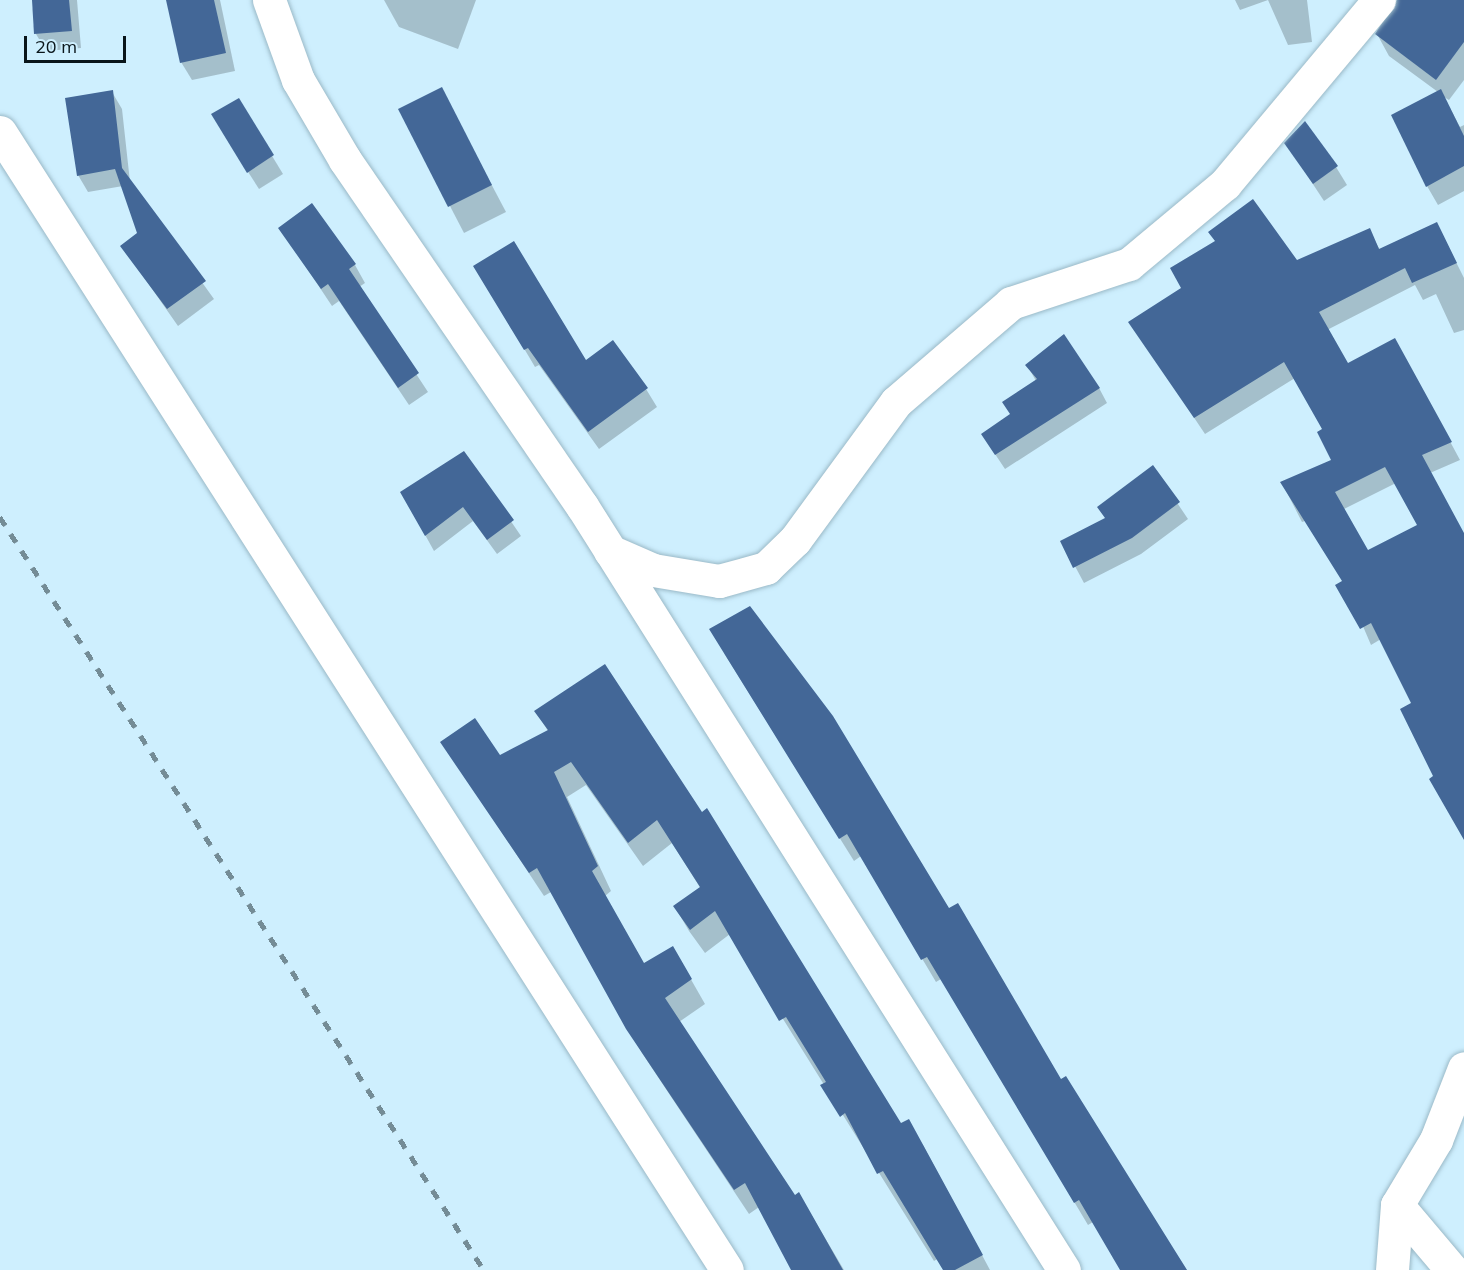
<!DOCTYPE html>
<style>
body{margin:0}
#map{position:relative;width:1464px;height:1270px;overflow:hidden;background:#ceeffe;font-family:Mulish,sans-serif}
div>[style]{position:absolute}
.shadow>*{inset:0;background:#0003}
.building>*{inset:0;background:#436797}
.roads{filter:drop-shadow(0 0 2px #9ab9c7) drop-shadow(0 0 2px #9ab9c7)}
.street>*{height:33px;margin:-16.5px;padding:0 16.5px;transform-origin:16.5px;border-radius:16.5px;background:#fff}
.rail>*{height:4.5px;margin-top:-2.25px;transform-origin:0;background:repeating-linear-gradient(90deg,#748c96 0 10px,transparent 0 20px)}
span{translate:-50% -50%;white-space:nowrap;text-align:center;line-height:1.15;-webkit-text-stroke:4.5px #ceeffe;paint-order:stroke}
.scale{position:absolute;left:24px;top:36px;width:102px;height:27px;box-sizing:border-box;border:3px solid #09151a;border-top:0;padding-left:8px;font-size:18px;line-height:21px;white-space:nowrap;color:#09151a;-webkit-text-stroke:4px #ceeffe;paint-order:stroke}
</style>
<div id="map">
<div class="shadow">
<div style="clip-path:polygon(33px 0,77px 0,81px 48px,46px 51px,36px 34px)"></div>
<div style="clip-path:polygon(168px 0,220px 0,235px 71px,192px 80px,181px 62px)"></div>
<div style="clip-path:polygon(384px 0,476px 0,458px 49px,399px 27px)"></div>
<div style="clip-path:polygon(1235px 0,1307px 0,1312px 42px,1288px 45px,1268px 0,1240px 10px)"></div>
<div style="clip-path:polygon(1402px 0,1464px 0,1464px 80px,1449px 100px,1444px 97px,1460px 127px,1464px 125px,1464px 191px,1438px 205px,1427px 186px,1438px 92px,1389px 56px,1377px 34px)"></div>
<div style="clip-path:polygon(441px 89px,506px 212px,464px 233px,400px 110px)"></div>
<div style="clip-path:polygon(112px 92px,122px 109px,130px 182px,214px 299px,178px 326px,122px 246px,139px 234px,123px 186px,88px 192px,78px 175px)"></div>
<div style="clip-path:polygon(238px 100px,283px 174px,259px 189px,223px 133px)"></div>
<div style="clip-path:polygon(1286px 143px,1336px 167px,1347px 185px,1324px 201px)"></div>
<div style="clip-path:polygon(312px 205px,355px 265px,365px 283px,359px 287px,428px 392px,409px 405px,339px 301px,332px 306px,280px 228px)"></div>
<div style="clip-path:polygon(evenodd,1437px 224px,1464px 278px,1464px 330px,1454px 333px,1436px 294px,1423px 300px,1415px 285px,1327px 330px,1347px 365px,1404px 356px,1460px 460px,1430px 473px,1464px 535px,1464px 839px,1435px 777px,1413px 704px,1381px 639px,1371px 645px,1344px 582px,1308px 520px,1302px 522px,1282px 483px,1333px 461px,1324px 430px,1295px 378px,1205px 434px,1130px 322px,1371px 234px,1380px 250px,1437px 224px,1396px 483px,1419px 525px,1368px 552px,1344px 509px,1396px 483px)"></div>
<div style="clip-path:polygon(475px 266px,585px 362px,646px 389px,657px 407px,599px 449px,539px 365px,535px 367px)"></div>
<div style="clip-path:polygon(1027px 365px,1099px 388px,1107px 403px,1005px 469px,991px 448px,1036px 381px)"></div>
<div style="clip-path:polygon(464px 453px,521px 536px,497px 554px,473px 521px,434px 551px,402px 493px)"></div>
<div style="clip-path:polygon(1153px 467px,1188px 519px,1141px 554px,1084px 583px,1062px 542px,1106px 519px)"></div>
<div style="clip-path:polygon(724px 653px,948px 910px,1187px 1270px,1123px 1270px,1093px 1222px,1088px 1225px,941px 979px,936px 982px,861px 856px,854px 861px)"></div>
<div style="clip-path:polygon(604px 666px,901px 1125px,923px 1145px,990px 1270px,947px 1270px,939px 1258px,934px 1261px,730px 934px,705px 953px,689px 931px,675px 907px,701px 889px,672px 843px,643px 866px,586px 785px,567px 797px,611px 891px,605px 896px,644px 965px,673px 948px,705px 1004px,679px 1022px,794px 1197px,799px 1194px,844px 1270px,793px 1270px,759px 1207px,749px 1214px,642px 1053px,551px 892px,544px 896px,442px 742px,500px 757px,548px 731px,536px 712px)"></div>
</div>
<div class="building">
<div style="clip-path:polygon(32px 0,69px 0,72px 31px,34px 34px)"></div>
<div style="clip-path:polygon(166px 0,214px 0,226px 53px,180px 63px)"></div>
<div style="clip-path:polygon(1397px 0,1464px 0,1464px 42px,1436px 80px,1375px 34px)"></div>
<div style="clip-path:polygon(442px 87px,492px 185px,448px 207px,398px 109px)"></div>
<div style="clip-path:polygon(1441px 89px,1464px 136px,1464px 166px,1426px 187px,1391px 115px)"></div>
<div style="clip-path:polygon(113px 90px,122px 168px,206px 281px,167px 309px,120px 246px,137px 233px,115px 169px,77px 176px,65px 98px)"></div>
<div style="clip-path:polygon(239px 98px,274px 155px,247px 173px,211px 114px)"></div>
<div style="clip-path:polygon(1305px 121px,1338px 166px,1313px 184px,1284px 143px)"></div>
<div style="clip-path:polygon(evenodd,1253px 199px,1297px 260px,1370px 228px,1379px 249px,1437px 222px,1457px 263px,1412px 283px,1405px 268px,1319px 312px,1348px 363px,1395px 338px,1452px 442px,1422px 455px,1464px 533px,1464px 840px,1429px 779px,1433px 776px,1400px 709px,1411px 703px,1371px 623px,1360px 629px,1335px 585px,1342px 581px,1280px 482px,1331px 460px,1317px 432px,1322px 429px,1284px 362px,1194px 418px,1128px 322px,1181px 288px,1170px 268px,1215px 241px,1208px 232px,1253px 199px,1385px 467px,1417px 525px,1368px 550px,1335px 492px,1385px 467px)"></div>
<div style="clip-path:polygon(312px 203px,356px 264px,349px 269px,419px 373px,398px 388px,328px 284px,321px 289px,278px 228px)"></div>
<div style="clip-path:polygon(514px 241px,586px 360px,613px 340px,648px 388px,588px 432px,528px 348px,524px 350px,473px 266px)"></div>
<div style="clip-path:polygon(1064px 334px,1100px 388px,995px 455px,981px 434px,1010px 414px,1002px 402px,1037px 379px,1025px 365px)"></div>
<div style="clip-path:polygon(464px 451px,514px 520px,487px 540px,463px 507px,425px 536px,400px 492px)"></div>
<div style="clip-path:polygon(1153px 465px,1180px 502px,1132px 538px,1073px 568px,1060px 541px,1105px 518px,1097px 507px)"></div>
<div style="clip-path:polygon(750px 606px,833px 716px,949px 908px,958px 903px,1061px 1079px,1066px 1076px,1187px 1270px,1120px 1270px,1079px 1200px,1074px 1203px,927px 957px,921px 960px,847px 834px,839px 839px,709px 629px)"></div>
<div style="clip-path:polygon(605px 664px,702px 812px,707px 808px,901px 1123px,909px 1119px,983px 1255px,955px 1270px,943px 1270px,883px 1171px,877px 1174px,845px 1113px,840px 1117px,820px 1085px,826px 1082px,786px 1017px,779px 1021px,715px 911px,690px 930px,673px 906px,700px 887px,657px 820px,628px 843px,571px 762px,554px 772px,598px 866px,592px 871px,644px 963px,673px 946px,692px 979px,665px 998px,795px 1195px,799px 1192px,843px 1270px,791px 1270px,745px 1183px,734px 1190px,626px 1029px,537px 868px,529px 873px,440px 742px,475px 718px,500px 755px,548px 730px,534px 711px)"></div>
</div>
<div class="roads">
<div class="street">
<div style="left:269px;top:0;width:85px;rotate:70.1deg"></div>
<div style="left:298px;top:80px;width:93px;rotate:59.6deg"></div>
<div style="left:345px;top:160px;width:419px;rotate:55.6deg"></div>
<div style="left:582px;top:506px;width:903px;rotate:57.75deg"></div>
<div style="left:0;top:132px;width:1350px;rotate:57.43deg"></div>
<div style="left:610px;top:551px;width:47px;rotate:23.8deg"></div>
<div style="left:653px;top:570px;width:67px;rotate:9.5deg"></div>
<div style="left:719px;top:581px;width:49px;rotate:-15.5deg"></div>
<div style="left:766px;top:568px;width:40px;rotate:-44deg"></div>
<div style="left:795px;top:540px;width:171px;rotate:-53.8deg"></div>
<div style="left:896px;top:402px;width:152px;rotate:-40.7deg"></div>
<div style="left:1011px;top:303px;width:124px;rotate:-18.3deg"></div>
<div style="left:1129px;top:264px;width:125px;rotate:-39.8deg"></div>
<div style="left:1225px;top:184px;width:240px;rotate:-50.1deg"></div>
<div style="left:1397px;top:1205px;width:85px;rotate:49.8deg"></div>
<div style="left:1392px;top:1270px;width:65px;rotate:-85.6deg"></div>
<div style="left:1397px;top:1205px;width:76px;rotate:-59deg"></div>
<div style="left:1436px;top:1140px;width:77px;rotate:-68.7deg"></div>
</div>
</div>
<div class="rail">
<div style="left:0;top:517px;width:895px;rotate:57.27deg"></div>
</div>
<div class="scale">20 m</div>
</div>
